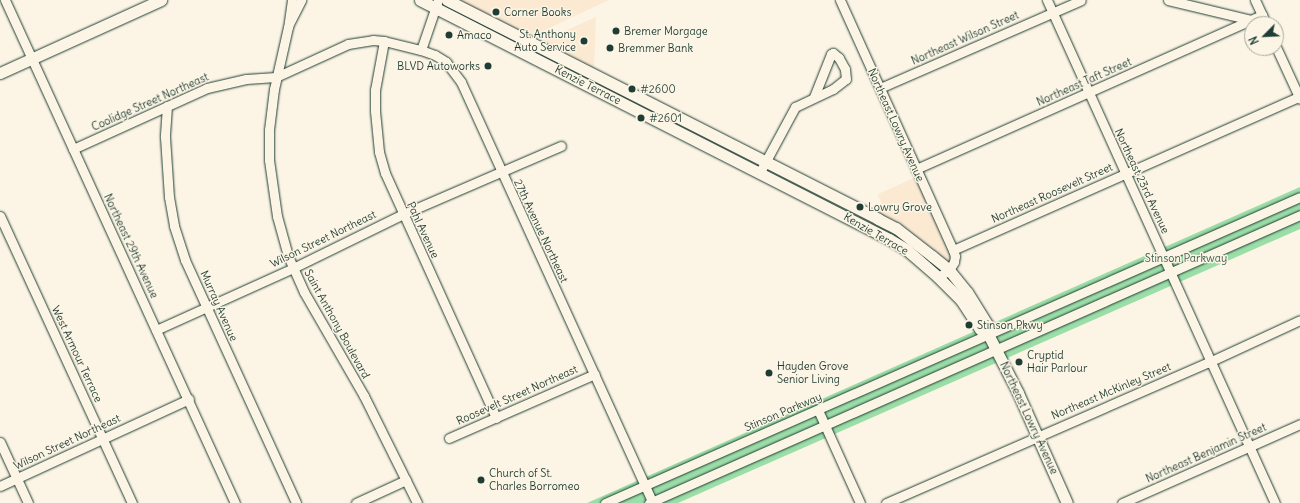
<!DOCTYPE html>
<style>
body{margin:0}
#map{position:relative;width:1300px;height:503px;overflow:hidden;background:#fcf5e5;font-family:Delius,sans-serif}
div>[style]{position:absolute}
.built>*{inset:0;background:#fbe9d2}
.green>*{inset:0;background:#9cdea8}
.roads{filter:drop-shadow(0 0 1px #1f3d34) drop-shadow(0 0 1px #1f3d34)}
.minor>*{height:9px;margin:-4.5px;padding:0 4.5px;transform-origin:4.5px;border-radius:4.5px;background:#fcf5e5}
.major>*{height:11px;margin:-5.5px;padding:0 5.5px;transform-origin:5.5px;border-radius:5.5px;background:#fcf5e5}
.dots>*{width:11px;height:11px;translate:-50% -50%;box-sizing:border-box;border:2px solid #fcf5e5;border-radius:50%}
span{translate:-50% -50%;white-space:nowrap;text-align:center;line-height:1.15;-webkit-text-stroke:3px #fcf5e5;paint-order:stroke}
.poi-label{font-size:11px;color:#1f3d34}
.left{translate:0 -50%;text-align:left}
.right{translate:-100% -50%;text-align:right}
.street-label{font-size:11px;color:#1f3d34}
.park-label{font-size:11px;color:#385d4b}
.north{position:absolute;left:1244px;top:16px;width:40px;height:40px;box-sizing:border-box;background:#fcf5e5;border:1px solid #a4ab9e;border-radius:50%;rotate:246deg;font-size:11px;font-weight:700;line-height:16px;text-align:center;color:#1f3d34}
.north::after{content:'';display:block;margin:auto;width:14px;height:18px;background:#1f3d34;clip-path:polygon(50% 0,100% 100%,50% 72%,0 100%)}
</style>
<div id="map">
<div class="built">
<div style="clip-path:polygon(459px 0,609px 0,530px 37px)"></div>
<div style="clip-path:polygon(596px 17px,594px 69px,540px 42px)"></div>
<div style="clip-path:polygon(916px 177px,951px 254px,950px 263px,904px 228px,874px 210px,880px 207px,881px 203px,878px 194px)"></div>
</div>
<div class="green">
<div style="clip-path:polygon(1300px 187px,1300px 229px,678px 503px,587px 503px)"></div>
</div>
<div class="roads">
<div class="minor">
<div style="left:5px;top:0;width:553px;rotate:65.43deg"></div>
<div style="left:292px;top:0;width:27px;rotate:98deg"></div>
<div style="left:288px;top:27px;width:64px;rotate:102.7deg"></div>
<div style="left:274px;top:89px;width:41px;rotate:97deg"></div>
<div style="left:269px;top:130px;width:30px;rotate:90deg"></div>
<div style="left:269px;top:160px;width:57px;rotate:81.9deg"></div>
<div style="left:277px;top:216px;width:41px;rotate:74.6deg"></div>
<div style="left:288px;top:256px;width:39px;rotate:66deg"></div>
<div style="left:304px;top:292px;width:120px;rotate:60deg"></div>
<div style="left:364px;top:396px;width:119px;rotate:63.6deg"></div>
<div style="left:840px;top:0;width:274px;rotate:65.7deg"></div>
<div style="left:1047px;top:0;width:552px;rotate:65.62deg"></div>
<div style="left:1168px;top:0;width:85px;rotate:13.5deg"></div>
<div style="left:1255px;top:0;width:26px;rotate:65deg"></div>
<div style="left:289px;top:24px;width:27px;rotate:-63deg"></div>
<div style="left:384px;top:41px;width:50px;rotate:100.4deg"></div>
<div style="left:375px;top:90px;width:21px;rotate:90deg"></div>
<div style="left:375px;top:111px;width:41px;rotate:84.4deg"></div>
<div style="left:379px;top:152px;width:22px;rotate:74deg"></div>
<div style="left:385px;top:173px;width:269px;rotate:65.6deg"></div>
<div style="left:1276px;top:47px;width:57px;rotate:65.2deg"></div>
<div style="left:421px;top:50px;width:53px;rotate:-71.2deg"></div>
<div style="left:880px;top:88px;width:219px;rotate:-23.6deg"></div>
<div style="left:167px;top:106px;width:31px;rotate:94deg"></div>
<div style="left:165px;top:137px;width:60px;rotate:86.2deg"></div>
<div style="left:169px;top:197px;width:29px;rotate:80deg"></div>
<div style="left:174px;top:226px;width:36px;rotate:72deg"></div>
<div style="left:185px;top:260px;width:267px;rotate:65.4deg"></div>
<div style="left:73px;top:149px;width:147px;rotate:-24.5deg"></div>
<div style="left:207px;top:88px;width:40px;rotate:-13deg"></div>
<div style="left:246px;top:79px;width:30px;rotate:-4deg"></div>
<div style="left:276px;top:77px;width:79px;rotate:-24.6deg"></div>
<div style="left:348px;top:44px;width:25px;rotate:-9deg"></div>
<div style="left:373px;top:40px;width:11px;rotate:5deg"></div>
<div style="left:384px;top:41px;width:38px;rotate:14deg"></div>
<div style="left:421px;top:50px;width:15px;rotate:20deg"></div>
<div style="left:435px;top:55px;width:13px;rotate:32deg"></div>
<div style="left:446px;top:62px;width:25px;rotate:53deg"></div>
<div style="left:461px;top:82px;width:463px;rotate:65.5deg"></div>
<div style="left:916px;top:169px;width:379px;rotate:-24deg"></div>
<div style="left:760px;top:172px;width:74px;rotate:-61.7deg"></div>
<div style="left:795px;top:107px;width:42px;rotate:-25.3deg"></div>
<div style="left:833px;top:89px;width:16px;rotate:-38deg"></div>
<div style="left:846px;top:79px;width:10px;rotate:-96deg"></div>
<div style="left:845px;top:69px;width:13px;rotate:-119deg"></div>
<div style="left:839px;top:58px;width:8px;rotate:-140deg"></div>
<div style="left:833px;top:53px;width:2px;rotate:153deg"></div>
<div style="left:831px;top:54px;width:46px;rotate:111.6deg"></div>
<div style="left:0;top:216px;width:316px;rotate:65.3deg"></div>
<div style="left:938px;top:277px;width:13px;rotate:-32deg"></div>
<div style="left:949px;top:270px;width:9px;rotate:-58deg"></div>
<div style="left:954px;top:262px;width:6px;rotate:-81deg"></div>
<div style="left:955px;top:256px;width:6px;rotate:-108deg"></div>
<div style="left:953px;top:250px;width:378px;rotate:-23.9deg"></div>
<div style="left:156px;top:330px;width:150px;rotate:-24.3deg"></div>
<div style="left:293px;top:268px;width:123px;rotate:-26.1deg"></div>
<div style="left:403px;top:214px;width:172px;rotate:-23.3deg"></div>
<div style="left:818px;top:410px;width:102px;rotate:65.7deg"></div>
<div style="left:449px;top:438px;width:159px;rotate:-23.7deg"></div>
<div style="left:0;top:442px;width:67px;rotate:65.3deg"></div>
<div style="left:0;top:486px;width:208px;rotate:-24.7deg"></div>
<div style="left:356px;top:503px;width:55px;rotate:-24.7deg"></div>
<div style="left:605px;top:503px;width:759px;rotate:-23.76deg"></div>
<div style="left:649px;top:503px;width:712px;rotate:-23.86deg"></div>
<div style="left:886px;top:503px;width:350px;rotate:-23.6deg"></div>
<div style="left:1207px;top:363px;width:102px;rotate:-24.8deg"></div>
<div style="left:1122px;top:503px;width:195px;rotate:-23.9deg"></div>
</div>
<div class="major">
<div style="left:420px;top:0;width:526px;rotate:27deg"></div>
<div style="left:889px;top:239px;width:21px;rotate:31deg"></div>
<div style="left:907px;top:250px;width:41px;rotate:41.1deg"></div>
<div style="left:938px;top:277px;width:33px;rotate:45deg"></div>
<div style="left:961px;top:300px;width:35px;rotate:57deg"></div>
<div style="left:980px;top:329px;width:9px;rotate:32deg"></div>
<div style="left:447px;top:0;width:483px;rotate:26.9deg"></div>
<div style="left:878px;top:219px;width:20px;rotate:27deg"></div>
<div style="left:896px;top:228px;width:46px;rotate:37.9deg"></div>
<div style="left:932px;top:256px;width:22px;rotate:39deg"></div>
<div style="left:949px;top:270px;width:28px;rotate:51deg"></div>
<div style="left:967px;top:292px;width:39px;rotate:58deg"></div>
<div style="left:988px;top:325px;width:9px;rotate:90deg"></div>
<div style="left:988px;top:334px;width:66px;rotate:63deg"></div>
<div style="left:1018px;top:393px;width:120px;rotate:66deg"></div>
<div style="left:0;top:73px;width:177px;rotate:-24.4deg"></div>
</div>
</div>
<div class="dots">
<div style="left:496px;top:12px;background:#1f3d34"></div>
<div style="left:616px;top:31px;background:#1f3d34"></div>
<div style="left:449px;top:35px;background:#1f3d34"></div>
<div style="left:584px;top:41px;background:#1f3d34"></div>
<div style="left:610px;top:48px;background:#1f3d34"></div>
<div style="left:488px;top:66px;background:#1f3d34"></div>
<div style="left:632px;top:89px;background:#1f3d34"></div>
<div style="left:641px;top:118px;background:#1f3d34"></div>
<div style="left:860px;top:207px;background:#1f3d34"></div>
<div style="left:969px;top:325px;background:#1f3d34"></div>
<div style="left:1019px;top:362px;background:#1f3d34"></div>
<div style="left:769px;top:373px;background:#1f3d34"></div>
<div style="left:481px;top:480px;background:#1f3d34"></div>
</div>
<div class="poi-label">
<span class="left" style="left:504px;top:12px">Corner Books</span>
<span class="left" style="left:624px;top:31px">Bremer Morgage</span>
<span class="left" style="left:457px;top:35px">Amaco</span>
<span class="right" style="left:576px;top:41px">St. Anthony<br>Auto Service</span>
<span class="left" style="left:618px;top:48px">Bremmer Bank</span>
<span class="right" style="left:480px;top:66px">BLVD Autoworks</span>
<span class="left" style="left:640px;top:89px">#2600</span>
<span class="left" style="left:649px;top:118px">#2601</span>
<span class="left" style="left:868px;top:207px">Lowry Grove</span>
<span class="left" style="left:977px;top:325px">Stinson Pkwy</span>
<span class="left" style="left:1027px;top:362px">Cryptid<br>Hair Parlour</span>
<span class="left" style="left:777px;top:373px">Hayden Grove<br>Senior Living</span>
<span class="left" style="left:489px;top:480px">Church of St.<br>Charles Borromeo</span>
</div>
<div class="street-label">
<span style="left:965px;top:38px;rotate:-24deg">Northeast Wilson Street</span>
<span style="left:1084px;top:82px;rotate:-24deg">Northeast Taft Street</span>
<span style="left:588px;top:85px;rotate:27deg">Kenzie Terrace</span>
<span style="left:150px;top:102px;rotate:-24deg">Coolidge Street Northeast</span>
<span style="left:896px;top:125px;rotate:66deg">Northeast Lowry Avenue</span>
<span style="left:1142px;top:181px;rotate:65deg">Northeast 23rd Avenue</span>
<span style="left:1052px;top:193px;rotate:-24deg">Northeast Roosevelt Street</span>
<span style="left:423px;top:230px;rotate:65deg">Pahl Avenue</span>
<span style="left:541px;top:231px;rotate:65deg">27th Avenue Northeast</span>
<span style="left:876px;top:234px;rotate:30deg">Kenzie Terrace</span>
<span style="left:323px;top:239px;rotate:-26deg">Wilson Street Northeast</span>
<span style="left:131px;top:246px;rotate:65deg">Northeast 29th Avenue</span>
<span style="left:219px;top:306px;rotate:66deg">Murray Avenue</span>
<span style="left:337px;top:324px;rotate:61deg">Saint Anthony Boulevard</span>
<span style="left:77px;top:354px;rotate:65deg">West Armour Terrace</span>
<span style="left:1111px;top:391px;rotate:-23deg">Northeast McKinley Street</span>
<span style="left:517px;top:395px;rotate:-24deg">Roosevelt Street Northeast</span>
<span style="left:783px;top:412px;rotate:-23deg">Stinson Parkway</span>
<span style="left:1029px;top:418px;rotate:65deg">Northeast Lowry Avenue</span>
<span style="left:67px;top:442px;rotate:-25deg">Wilson Street Northeast</span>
<span style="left:1206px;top:453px;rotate:-24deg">Northeast Benjamin Street</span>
</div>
<div class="park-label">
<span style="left:1186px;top:258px">Stinson Parkway</span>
</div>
<div class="north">N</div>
</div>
